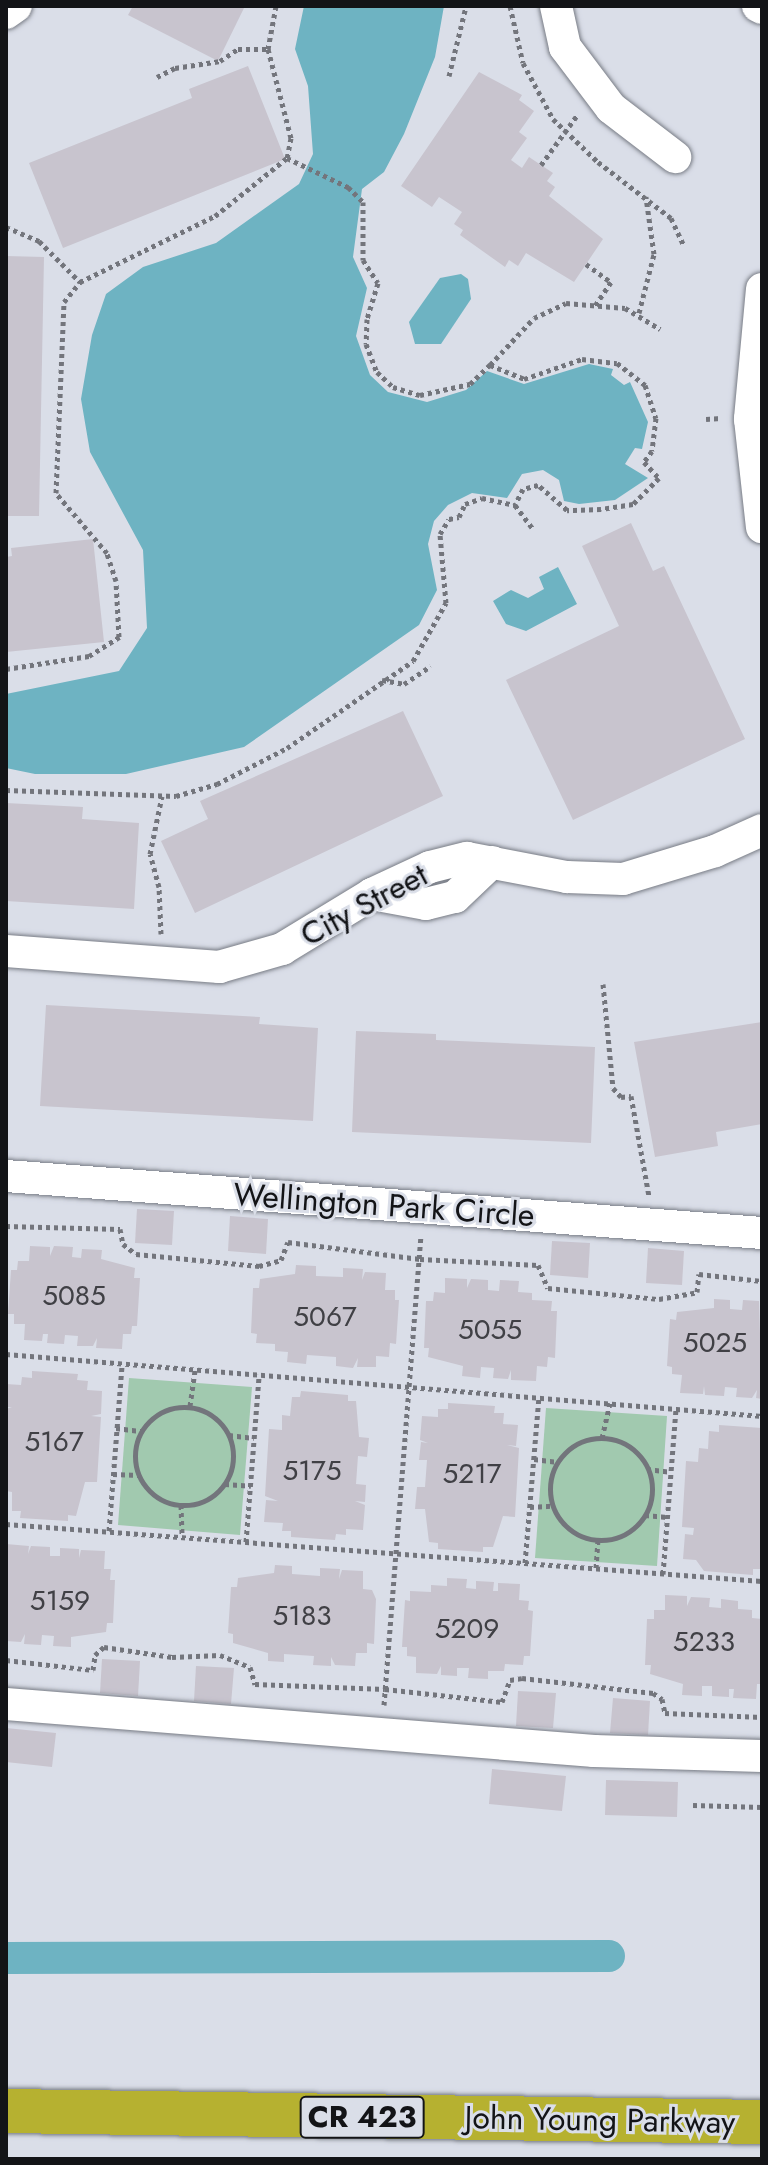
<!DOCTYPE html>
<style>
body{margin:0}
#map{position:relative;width:768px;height:2165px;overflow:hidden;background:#dadee8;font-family:Jost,sans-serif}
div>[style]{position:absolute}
.green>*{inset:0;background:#a1c9af}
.water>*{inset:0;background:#6eb3c2}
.canal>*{height:32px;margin:-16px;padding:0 16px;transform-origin:16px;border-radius:16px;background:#6eb3c2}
.building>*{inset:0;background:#c8c4ce}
.path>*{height:5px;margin-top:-2.5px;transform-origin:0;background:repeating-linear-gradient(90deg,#73757c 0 4px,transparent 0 8px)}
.path>.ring{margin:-2.5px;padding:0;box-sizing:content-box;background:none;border:5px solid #73757c;border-radius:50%}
.roads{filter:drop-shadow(0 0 2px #787c85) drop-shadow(0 0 2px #787c85)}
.minor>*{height:32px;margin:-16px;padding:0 16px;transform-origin:16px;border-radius:16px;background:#fff}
.highway>*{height:44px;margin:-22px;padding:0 22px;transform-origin:22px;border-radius:22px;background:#b6b130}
span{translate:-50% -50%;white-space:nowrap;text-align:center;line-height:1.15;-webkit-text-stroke:6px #dadee8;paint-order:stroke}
.number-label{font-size:28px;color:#404045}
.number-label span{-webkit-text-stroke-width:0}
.shield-label span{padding:2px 6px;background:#dadee8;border:2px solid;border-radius:6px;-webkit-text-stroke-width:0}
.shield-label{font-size:30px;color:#131417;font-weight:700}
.street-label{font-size:32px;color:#131417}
.frame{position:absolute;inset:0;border:8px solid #131417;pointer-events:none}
</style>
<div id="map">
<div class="green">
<div style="clip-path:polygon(129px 1378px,252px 1387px,240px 1535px,118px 1525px)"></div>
<div style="clip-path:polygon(546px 1408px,667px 1416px,657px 1566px,535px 1558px)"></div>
</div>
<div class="water">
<div style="clip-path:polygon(304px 6px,444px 6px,435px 57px,404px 134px,384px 172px,362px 189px,353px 257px,367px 288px,356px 336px,370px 375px,388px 392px,427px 402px,466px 390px,487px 371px,524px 384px,589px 364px,613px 369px,611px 375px,624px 385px,630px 382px,648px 422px,642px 449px,635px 448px,625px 464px,648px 478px,615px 500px,579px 504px,564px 501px,559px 480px,543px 470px,522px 474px,507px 498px,472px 493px,448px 505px,434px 521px,428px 544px,437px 590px,419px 625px,244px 747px,126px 774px,35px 774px,6px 768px,6px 694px,119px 671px,147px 628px,143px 550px,90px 452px,81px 399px,92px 335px,106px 294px,143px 267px,216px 243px,299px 184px,313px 154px,308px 86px,295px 49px)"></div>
<div style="clip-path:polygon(461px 274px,468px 279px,471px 299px,441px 344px,415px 344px,409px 322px,440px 278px)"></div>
<div style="clip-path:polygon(558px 567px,577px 604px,526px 631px,506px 624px,493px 601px,511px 590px,528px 598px,544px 589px,539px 577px)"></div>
</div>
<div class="canal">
<div style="left:6px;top:1958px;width:603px;rotate:-0.19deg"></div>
</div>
<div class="building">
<div style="clip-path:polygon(133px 6px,245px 6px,218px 61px,128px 15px)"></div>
<div style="clip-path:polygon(248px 66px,285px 159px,63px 248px,29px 163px,192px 98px,189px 89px)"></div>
<div style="clip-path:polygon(479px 72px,522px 95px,519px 100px,534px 111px,519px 132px,527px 138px,511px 160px,522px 168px,529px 157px,553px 173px,547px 181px,555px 187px,549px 196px,603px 239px,574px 282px,526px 253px,518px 266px,509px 260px,505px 267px,460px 235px,463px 230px,454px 224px,462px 212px,439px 197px,432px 207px,401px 186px)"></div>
<div style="clip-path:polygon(6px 256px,44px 257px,39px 516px,6px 516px)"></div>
<div style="clip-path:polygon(631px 523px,653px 571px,664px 566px,745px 739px,573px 820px,506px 680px,619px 626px,582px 546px)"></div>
<div style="clip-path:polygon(93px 539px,104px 642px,6px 652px,6px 557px,12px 556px,11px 548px)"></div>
<div style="clip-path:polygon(403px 711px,443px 796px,195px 913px,161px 841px,208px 819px,200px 801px)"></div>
<div style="clip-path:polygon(6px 803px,83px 807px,82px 819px,139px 823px,134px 909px,6px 901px)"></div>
<div style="clip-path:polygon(46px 1005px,260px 1017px,259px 1024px,318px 1028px,313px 1121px,40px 1106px)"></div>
<div style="clip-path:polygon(762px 1022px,762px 1124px,716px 1132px,718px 1146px,655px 1157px,634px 1042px)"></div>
<div style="clip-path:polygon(356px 1031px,436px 1034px,436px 1040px,595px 1047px,591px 1143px,352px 1132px)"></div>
<div style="clip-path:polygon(137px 1209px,174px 1211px,172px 1245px,135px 1243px)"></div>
<div style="clip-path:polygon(230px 1216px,268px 1219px,266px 1254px,228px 1251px)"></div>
<div style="clip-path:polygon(552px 1241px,590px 1243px,588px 1278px,550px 1275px)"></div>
<div style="clip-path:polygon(30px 1246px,50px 1247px,50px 1256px,54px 1246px,73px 1247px,72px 1257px,81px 1258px,82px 1249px,102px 1250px,101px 1259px,135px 1268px,134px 1278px,140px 1278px,137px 1326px,132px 1326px,131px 1334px,123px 1334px,122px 1349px,96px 1348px,97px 1338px,93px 1346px,77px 1346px,78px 1336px,65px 1335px,64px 1344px,47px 1343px,48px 1334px,43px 1334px,42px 1341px,24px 1340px,25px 1324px,14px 1324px,14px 1314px,8px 1314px,11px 1270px,17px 1270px,18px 1261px,29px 1261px)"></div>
<div style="clip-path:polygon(648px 1248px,684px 1251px,682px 1285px,646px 1283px)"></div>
<div style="clip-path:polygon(296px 1265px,316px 1266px,316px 1276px,343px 1277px,343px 1268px,363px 1269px,362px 1280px,365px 1272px,386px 1273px,385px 1290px,395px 1290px,395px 1300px,399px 1300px,396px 1344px,390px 1343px,389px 1357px,376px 1356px,376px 1367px,357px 1367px,358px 1358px,353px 1368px,336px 1366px,336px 1357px,307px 1355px,306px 1364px,287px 1362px,288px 1352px,275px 1351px,275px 1344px,256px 1343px,257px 1334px,251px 1333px,253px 1288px,259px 1288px,260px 1279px,295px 1274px)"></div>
<div style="clip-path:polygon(445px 1278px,467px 1279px,467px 1288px,471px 1279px,488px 1280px,488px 1290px,499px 1291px,500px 1280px,519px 1281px,518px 1292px,532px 1293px,532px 1300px,552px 1301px,551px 1311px,557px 1311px,555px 1358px,548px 1357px,547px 1367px,537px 1366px,536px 1381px,511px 1380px,511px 1370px,508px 1379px,493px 1378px,494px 1368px,481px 1367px,480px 1378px,462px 1376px,463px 1366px,428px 1357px,429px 1348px,424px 1348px,426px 1301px,433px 1301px,434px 1292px,445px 1293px)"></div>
<div style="clip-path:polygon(714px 1299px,730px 1300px,730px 1309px,742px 1310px,743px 1300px,759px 1301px,762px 1399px,756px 1398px,757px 1390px,752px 1398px,736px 1397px,737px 1388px,725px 1387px,724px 1396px,705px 1395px,704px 1386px,703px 1394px,680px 1393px,682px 1375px,672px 1374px,672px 1367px,667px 1366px,670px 1319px,676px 1320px,677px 1312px,714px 1308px)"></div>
<div style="clip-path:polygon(32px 1371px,78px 1374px,77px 1380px,88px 1381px,87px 1390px,102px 1391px,101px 1414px,91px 1416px,101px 1417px,97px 1482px,85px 1482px,76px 1516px,68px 1515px,68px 1521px,20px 1518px,21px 1511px,12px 1511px,12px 1492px,6px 1491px,6px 1409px,12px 1407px,6px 1407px,6px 1384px,21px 1385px,22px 1377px,32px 1378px)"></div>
<div style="clip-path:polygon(301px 1391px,348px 1395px,348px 1401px,356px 1401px,359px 1437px,369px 1438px,367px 1457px,358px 1456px,356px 1484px,366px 1485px,365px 1502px,355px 1501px,365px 1505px,363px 1530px,346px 1529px,346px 1535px,336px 1534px,335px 1540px,291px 1537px,291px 1531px,282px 1531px,283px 1523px,264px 1522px,266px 1500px,278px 1501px,265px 1496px,269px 1429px,282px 1430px,282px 1415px,290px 1416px,292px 1397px,300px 1397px)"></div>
<div style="clip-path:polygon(448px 1403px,495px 1406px,494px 1413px,504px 1413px,503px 1424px,518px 1425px,516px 1446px,507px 1445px,519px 1448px,515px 1517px,503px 1516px,493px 1547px,483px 1547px,483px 1552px,438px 1549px,438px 1543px,429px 1542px,425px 1509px,415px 1509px,417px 1487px,425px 1487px,427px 1460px,419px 1460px,421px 1442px,428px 1443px,420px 1440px,422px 1416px,438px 1417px,438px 1409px,448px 1409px)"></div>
<div style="clip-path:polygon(719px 1425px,762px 1428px,762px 1569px,753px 1569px,753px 1575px,704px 1571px,696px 1560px,683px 1559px,685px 1534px,693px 1535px,694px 1528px,682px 1527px,686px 1461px,698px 1462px,699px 1448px,708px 1449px,709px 1431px,719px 1432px)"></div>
<div style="clip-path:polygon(6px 1544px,29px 1546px,28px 1554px,31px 1546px,50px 1547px,50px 1556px,60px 1556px,60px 1548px,79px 1549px,79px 1558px,81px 1550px,105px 1551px,104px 1569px,111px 1569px,110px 1580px,115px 1580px,113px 1623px,107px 1623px,106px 1632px,71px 1637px,71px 1647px,53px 1646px,54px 1636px,42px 1635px,41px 1645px,24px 1644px,25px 1634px,21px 1642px,6px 1641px)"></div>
<div style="clip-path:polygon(275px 1565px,292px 1566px,292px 1574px,320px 1576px,320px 1568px,340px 1569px,339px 1579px,342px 1570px,363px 1571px,363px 1589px,372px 1590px,376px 1599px,374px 1644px,367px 1643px,367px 1653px,356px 1653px,355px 1666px,335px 1665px,331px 1657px,331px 1666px,313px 1665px,314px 1656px,284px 1654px,284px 1662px,268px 1661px,268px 1653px,233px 1643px,233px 1634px,228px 1633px,231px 1587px,237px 1587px,238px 1578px,274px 1573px)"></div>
<div style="clip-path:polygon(447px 1578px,467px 1579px,466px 1588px,476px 1589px,476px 1581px,494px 1582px,493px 1591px,498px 1591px,498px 1583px,520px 1584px,519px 1600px,529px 1601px,528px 1610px,533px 1611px,530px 1656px,524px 1656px,523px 1665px,505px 1664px,504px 1671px,488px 1671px,488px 1679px,468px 1678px,469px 1668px,457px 1668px,457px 1676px,441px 1675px,441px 1666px,437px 1674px,416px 1673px,416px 1657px,407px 1656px,407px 1647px,402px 1647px,405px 1600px,410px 1601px,410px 1591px,431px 1592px,431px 1585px,447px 1586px)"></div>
<div style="clip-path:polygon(665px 1595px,687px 1596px,687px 1606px,691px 1597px,710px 1598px,709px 1607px,721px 1608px,721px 1599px,738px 1601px,738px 1609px,752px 1610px,752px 1618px,762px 1619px,762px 1684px,757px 1684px,756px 1699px,733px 1698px,734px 1689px,729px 1689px,729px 1697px,712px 1696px,712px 1686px,702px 1686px,702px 1696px,682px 1695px,683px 1684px,650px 1674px,651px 1665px,645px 1665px,647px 1619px,654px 1619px,654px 1610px,665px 1610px)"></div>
<div style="clip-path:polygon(102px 1659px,140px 1661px,138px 1696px,100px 1693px)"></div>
<div style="clip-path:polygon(196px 1666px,234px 1668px,231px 1704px,194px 1701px)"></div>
<div style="clip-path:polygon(518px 1691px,556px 1693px,553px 1728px,516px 1726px)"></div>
<div style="clip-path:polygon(613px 1698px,650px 1701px,648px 1735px,610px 1733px)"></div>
<div style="clip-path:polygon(6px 1728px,56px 1733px,52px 1767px,6px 1762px)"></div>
<div style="clip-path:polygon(492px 1769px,566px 1776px,562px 1811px,489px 1804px)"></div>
<div style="clip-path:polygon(606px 1780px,678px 1782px,677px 1817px,605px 1815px)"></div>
</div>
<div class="path">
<div style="left:276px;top:6px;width:44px;rotate:100.5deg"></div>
<div style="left:268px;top:49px;width:92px;rotate:75.5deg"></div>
<div style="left:291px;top:138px;width:20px;rotate:101deg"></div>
<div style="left:287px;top:158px;width:68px;rotate:25.4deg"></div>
<div style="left:348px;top:187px;width:21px;rotate:45deg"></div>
<div style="left:363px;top:202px;width:58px;rotate:90deg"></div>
<div style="left:363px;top:260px;width:27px;rotate:57deg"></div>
<div style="left:378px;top:283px;width:38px;rotate:107deg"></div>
<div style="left:367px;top:319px;width:25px;rotate:92deg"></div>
<div style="left:366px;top:344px;width:30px;rotate:69deg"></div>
<div style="left:377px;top:372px;width:22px;rotate:43deg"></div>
<div style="left:393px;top:387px;width:28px;rotate:17deg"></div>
<div style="left:420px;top:395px;width:51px;rotate:-12.4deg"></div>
<div style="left:470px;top:384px;width:28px;rotate:-44deg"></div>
<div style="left:490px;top:365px;width:37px;rotate:22deg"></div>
<div style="left:524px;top:379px;width:61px;rotate:-19deg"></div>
<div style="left:582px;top:359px;width:35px;rotate:7deg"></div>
<div style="left:617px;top:363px;width:36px;rotate:38deg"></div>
<div style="left:645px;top:385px;width:35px;rotate:72deg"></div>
<div style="left:656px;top:418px;width:33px;rotate:97deg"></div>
<div style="left:652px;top:451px;width:14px;rotate:126deg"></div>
<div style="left:644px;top:462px;width:22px;rotate:47deg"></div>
<div style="left:659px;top:478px;width:37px;rotate:135deg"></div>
<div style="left:633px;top:504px;width:32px;rotate:171deg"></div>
<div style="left:601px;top:509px;width:34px;rotate:178deg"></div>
<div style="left:567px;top:510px;width:38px;rotate:-139deg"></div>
<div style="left:538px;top:485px;width:16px;rotate:165deg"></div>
<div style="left:523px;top:489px;width:18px;rotate:117deg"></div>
<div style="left:515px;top:505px;width:30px;rotate:53deg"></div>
<div style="left:510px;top:6px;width:58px;rotate:77.2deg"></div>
<div style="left:523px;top:63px;width:64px;rotate:61.8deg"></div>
<div style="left:553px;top:119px;width:62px;rotate:43.7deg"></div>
<div style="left:598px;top:162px;width:92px;rotate:37.5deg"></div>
<div style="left:671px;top:218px;width:31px;rotate:65deg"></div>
<div style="left:449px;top:76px;width:72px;rotate:-76.3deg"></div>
<div style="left:157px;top:77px;width:20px;rotate:-27deg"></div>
<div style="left:175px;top:68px;width:46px;rotate:-8.8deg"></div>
<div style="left:220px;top:61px;width:22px;rotate:-34deg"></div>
<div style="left:238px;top:49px;width:30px"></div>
<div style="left:541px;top:165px;width:63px;rotate:-54deg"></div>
<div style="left:6px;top:227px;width:36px;rotate:23deg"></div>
<div style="left:39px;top:241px;width:58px;rotate:45deg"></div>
<div style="left:586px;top:264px;width:31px;rotate:36deg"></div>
<div style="left:611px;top:282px;width:30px;rotate:124deg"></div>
<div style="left:639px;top:313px;width:61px;rotate:-75.7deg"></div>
<div style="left:654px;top:254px;width:58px;rotate:-98deg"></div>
<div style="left:490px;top:365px;width:64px;rotate:-46.9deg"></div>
<div style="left:534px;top:318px;width:35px;rotate:-25deg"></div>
<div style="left:566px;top:303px;width:59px;rotate:4.8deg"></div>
<div style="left:625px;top:308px;width:41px;rotate:31deg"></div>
<div style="left:706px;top:419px;width:15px;rotate:-4deg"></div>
<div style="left:6px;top:669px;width:84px;rotate:-8.9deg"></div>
<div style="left:89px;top:656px;width:36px;rotate:-32deg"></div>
<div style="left:119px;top:637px;width:56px;rotate:-93.1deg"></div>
<div style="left:116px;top:581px;width:29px;rotate:-108deg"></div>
<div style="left:107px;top:553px;width:79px;rotate:-130.4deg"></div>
<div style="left:56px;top:493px;width:191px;rotate:-87.6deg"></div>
<div style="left:64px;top:302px;width:26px;rotate:-51deg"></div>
<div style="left:80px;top:282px;width:150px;rotate:-26.1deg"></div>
<div style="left:215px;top:216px;width:92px;rotate:-38.9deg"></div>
<div style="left:382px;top:680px;width:22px;rotate:10deg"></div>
<div style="left:404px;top:684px;width:32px;rotate:-34deg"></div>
<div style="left:6px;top:790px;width:170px;rotate:2deg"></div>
<div style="left:176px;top:796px;width:43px;rotate:-16.3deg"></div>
<div style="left:217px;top:784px;width:79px;rotate:-27.2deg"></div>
<div style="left:287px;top:748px;width:153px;rotate:-34.6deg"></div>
<div style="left:413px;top:661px;width:67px;rotate:-60.4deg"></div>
<div style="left:446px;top:603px;width:69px;rotate:-95deg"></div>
<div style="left:440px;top:534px;width:17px;rotate:-59deg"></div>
<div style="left:449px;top:519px;width:10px;rotate:-11deg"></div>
<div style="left:459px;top:517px;width:14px;rotate:-65deg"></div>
<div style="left:465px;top:504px;width:18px;rotate:-19deg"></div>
<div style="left:482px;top:498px;width:34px;rotate:12deg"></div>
<div style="left:161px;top:934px;width:47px;rotate:-92.4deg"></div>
<div style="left:159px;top:887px;width:34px;rotate:-105deg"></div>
<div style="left:150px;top:854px;width:59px;rotate:-78.3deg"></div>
<div style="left:603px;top:984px;width:104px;rotate:84.5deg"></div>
<div style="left:613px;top:1088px;width:12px;rotate:48deg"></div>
<div style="left:621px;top:1097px;width:10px;rotate:-6deg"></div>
<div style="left:631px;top:1096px;width:102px;rotate:79.8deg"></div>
<div style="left:6px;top:1226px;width:114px;rotate:1.5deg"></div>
<div style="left:120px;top:1229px;width:15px;rotate:79deg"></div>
<div style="left:123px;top:1244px;width:16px;rotate:38deg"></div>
<div style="left:136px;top:1254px;width:124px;rotate:5.6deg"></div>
<div style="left:259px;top:1266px;width:23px;rotate:-15deg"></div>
<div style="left:281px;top:1260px;width:19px;rotate:-69deg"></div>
<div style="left:288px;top:1242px;width:133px;rotate:7.3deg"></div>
<div style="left:420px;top:1259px;width:118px;rotate:2.9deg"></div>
<div style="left:538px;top:1265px;width:25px;rotate:67deg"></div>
<div style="left:548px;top:1288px;width:112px;rotate:5.7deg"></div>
<div style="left:659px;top:1299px;width:39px;rotate:-10deg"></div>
<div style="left:697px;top:1292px;width:18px;rotate:-84deg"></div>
<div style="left:699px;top:1274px;width:63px;rotate:6.3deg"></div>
<div style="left:6px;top:1354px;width:759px;rotate:4.69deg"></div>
<div style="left:190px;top:1406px;width:36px;rotate:-82deg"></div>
<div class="ring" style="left:135px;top:1407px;width:93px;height:93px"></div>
<div style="left:116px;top:1428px;width:26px;rotate:7deg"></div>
<div style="left:229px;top:1435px;width:25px;rotate:7deg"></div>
<div class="ring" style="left:550px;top:1438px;width:97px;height:97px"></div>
<div style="left:602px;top:1438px;width:36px;rotate:-77deg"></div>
<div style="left:534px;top:1459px;width:24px;rotate:7deg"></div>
<div style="left:647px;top:1469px;width:23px;rotate:7deg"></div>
<div style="left:113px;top:1474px;width:26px;rotate:2deg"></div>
<div style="left:225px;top:1484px;width:26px;rotate:4deg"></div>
<div style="left:181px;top:1505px;width:32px;rotate:88deg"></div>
<div style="left:530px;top:1507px;width:22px;rotate:-3deg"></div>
<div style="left:645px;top:1515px;width:22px;rotate:5deg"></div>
<div style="left:6px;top:1524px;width:758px;rotate:4.31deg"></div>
<div style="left:109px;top:1531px;width:168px;rotate:-85.5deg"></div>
<div style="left:246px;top:1542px;width:168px;rotate:-85.5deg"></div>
<div style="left:525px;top:1563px;width:167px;rotate:-85.2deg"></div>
<div style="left:596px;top:1568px;width:28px;rotate:-86deg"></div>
<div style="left:663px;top:1574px;width:166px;rotate:-85.5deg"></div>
<div style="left:6px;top:1660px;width:88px;rotate:6.6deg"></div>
<div style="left:93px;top:1670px;width:15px;rotate:-82deg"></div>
<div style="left:95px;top:1655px;width:12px;rotate:-42deg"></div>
<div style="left:104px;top:1647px;width:69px;rotate:8.4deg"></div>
<div style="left:172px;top:1657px;width:48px;rotate:-2.4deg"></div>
<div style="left:220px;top:1655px;width:32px;rotate:22deg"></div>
<div style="left:250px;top:1667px;width:18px;rotate:74deg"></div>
<div style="left:255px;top:1684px;width:130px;rotate:2.2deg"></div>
<div style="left:385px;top:1689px;width:118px;rotate:6.3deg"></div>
<div style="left:502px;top:1702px;width:23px;rotate:-70deg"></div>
<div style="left:510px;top:1680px;width:12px;rotate:-9deg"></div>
<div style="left:522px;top:1678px;width:132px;rotate:6.5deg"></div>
<div style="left:653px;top:1693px;width:11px;rotate:34deg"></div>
<div style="left:662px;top:1699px;width:14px;rotate:78deg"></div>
<div style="left:665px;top:1713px;width:97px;rotate:2.4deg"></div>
<div style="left:384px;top:1705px;width:469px;rotate:-85.5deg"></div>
<div style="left:693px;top:1805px;width:69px;rotate:1.7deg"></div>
</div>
<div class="roads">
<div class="minor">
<div style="left:556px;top:6px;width:42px;rotate:77.6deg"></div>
<div style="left:565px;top:47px;width:76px;rotate:53deg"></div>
<div style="left:611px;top:108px;width:81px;rotate:37.4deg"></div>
<div style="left:758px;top:6px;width:4px;rotate:27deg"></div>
<div style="left:6px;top:13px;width:12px;rotate:-35deg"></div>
<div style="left:762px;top:289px;width:131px;rotate:95.3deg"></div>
<div style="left:750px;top:419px;width:109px;rotate:83.7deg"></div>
<div style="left:372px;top:894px;width:55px;rotate:10.5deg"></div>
<div style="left:426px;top:904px;width:30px;rotate:-14deg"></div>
<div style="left:455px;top:897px;width:51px;rotate:-43.4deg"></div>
<div style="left:6px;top:951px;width:214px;rotate:4.3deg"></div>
<div style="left:219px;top:967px;width:66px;rotate:-15.9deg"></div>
<div style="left:282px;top:949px;width:105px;rotate:-31.4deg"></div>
<div style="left:372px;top:894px;width:64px;rotate:-25deg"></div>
<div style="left:430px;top:867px;width:38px;rotate:-14deg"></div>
<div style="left:467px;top:858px;width:102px;rotate:10.8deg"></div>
<div style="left:567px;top:877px;width:56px;rotate:2deg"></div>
<div style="left:623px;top:879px;width:96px;rotate:-16.9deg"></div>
<div style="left:715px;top:851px;width:51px;rotate:-24.1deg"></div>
<div style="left:6px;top:1176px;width:758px;rotate:4.31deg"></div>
<div style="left:6px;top:1704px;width:590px;rotate:4.57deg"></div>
<div style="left:594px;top:1751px;width:168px;rotate:1.7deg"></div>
</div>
<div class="highway">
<div style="left:6px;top:2111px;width:756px;rotate:0.83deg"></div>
</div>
</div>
<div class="number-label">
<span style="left:74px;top:1296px">5085</span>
<span style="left:325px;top:1317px">5067</span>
<span style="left:490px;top:1330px">5055</span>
<span style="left:715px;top:1343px">5025</span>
<span style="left:54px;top:1442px">5167</span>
<span style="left:312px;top:1471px">5175</span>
<span style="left:472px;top:1474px">5217</span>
<span style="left:60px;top:1601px">5159</span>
<span style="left:302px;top:1616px">5183</span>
<span style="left:467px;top:1629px">5209</span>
<span style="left:704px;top:1642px">5233</span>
</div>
<div class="shield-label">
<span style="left:362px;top:2117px">CR 423</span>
</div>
<div class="street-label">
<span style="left:364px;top:905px;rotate:-28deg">City Street</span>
<span style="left:384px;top:1205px;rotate:4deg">Wellington Park Circle</span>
<span style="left:600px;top:2120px;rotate:1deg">John Young Parkway</span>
</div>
<div class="frame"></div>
</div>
